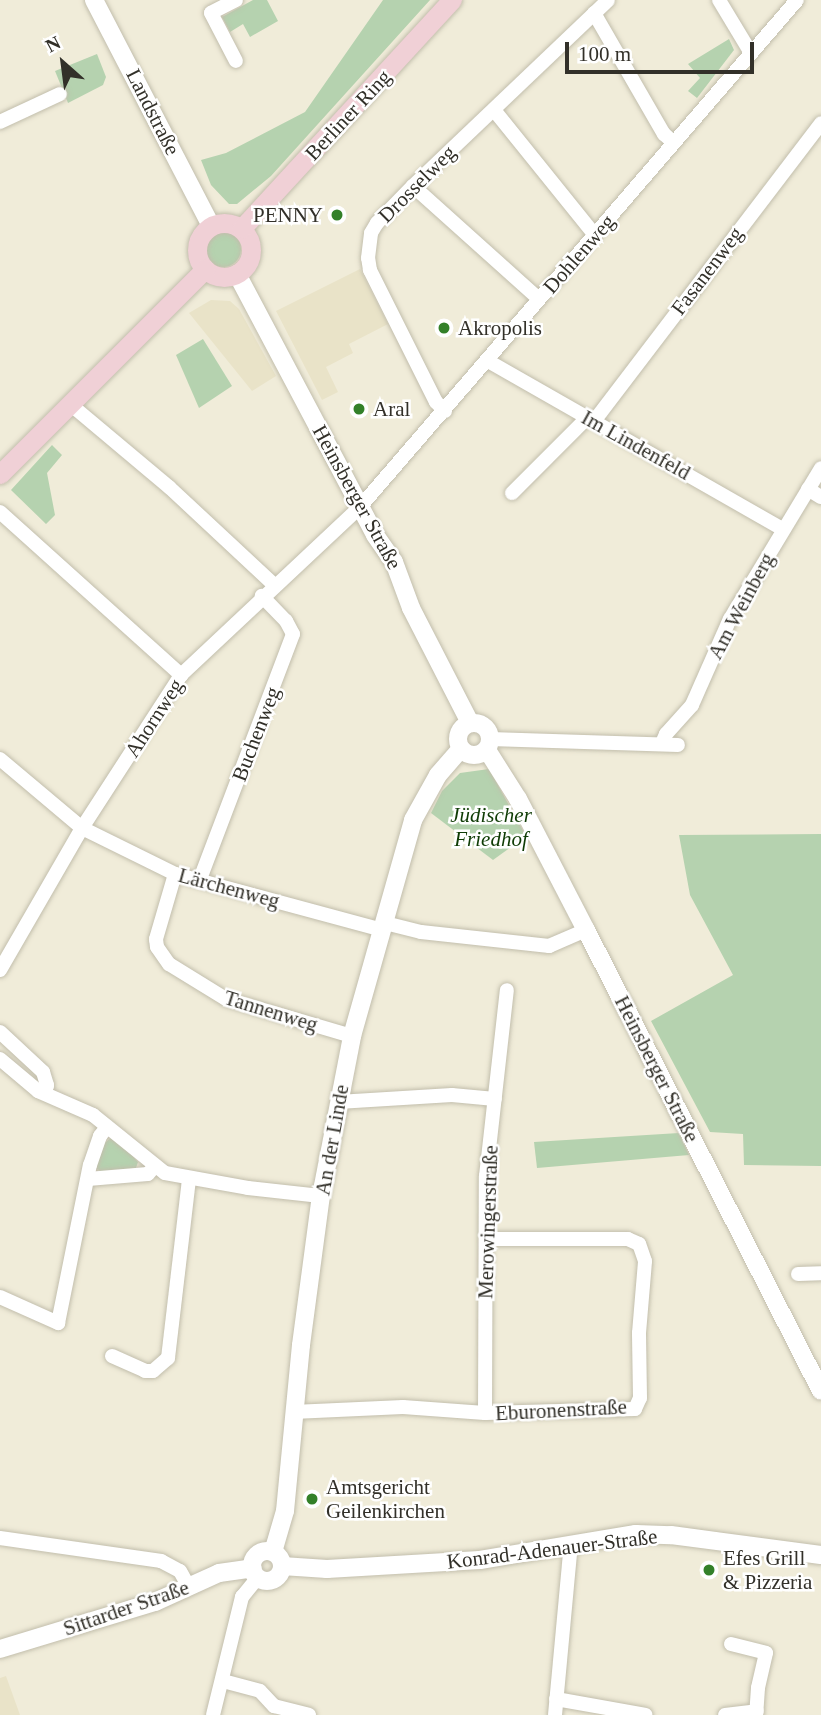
<!DOCTYPE html>
<meta charset="utf-8">
<style>
body{margin:0}
#map{position:relative;width:821px;height:1715px;overflow:hidden;background:#f0ecd9;font-family:Georgia,serif}
div>[style]{position:absolute}
.built>*{inset:0;background:#e9e3c8}
.green>*{inset:0;background:#b5d2af}
.round{border-radius:50%}
.roads{filter:drop-shadow(0 0 2px #c2beac) drop-shadow(0 0 2px #c2beac)}
.minor>*{height:14px;margin:-7px;padding:0 7px;transform-origin:7px;border-radius:7px;background:#fff}
.tertiary>*{height:18px;margin:-9px;padding:0 9px;transform-origin:9px;border-radius:9px;background:#fff}
.tertiary>.ring{margin:-9px;padding:0;box-sizing:content-box;background:none;border:18px solid #fff;border-radius:50%}
.secondary>*{height:19px;margin:-9.5px;padding:0 9.5px;transform-origin:9.5px;border-radius:9.5px;background:#f0d0d6}
.secondary>.ring{margin:-9.5px;padding:0;box-sizing:content-box;background:none;border:19px solid #f0d0d6;border-radius:50%}
.dots>*{width:19px;height:19px;translate:-50% -50%;box-sizing:border-box;border:4px solid #fff;border-radius:50%}
span{translate:-50% -50%;white-space:nowrap;text-align:center;line-height:1.15;-webkit-text-stroke:5px #fff;paint-order:stroke}
.street-label{font-size:21px;color:#323029}
.poi-label{font-size:21px;color:#323029}
.right{translate:-100% -50%;text-align:right}
.left{translate:0 -50%;text-align:left}
.park-label{font-size:21px;color:#0f3c05;font-style:italic}
.north{position:absolute;left:28px;top:28px;width:70px;height:70px;-webkit-text-stroke:5px #fff;paint-order:stroke;rotate:332deg;font-size:19px;font-weight:700;line-height:28px;text-align:center;color:#323029}
.north::after{content:'';display:block;margin:auto;width:24px;height:32px;background:#323029;clip-path:polygon(50% 0,100% 100%,50% 72%,0 100%)}
.scale{position:absolute;left:565px;top:42px;width:189px;height:32px;box-sizing:border-box;border:4px solid #323029;border-top:0;padding-left:9px;font-size:21px;line-height:24px;white-space:nowrap;color:#323029;-webkit-text-stroke:5px #fff;paint-order:stroke}
</style>
<div id="map">
<div class="built">
<div style="clip-path:polygon(360px 269px,388px 324px,349px 344px,353px 353px,326px 367px,338px 392px,322px 400px,276px 311px)"></div>
<div style="clip-path:polygon(211px 300px,230px 301px,239px 309px,276px 376px,252px 391px,189px 313px)"></div>
<div style="clip-path:polygon(6px 1676px,20px 1715px,0 1715px,0 1678px)"></div>
</div>
<div class="green">
<div style="clip-path:polygon(253px 0,267px 0,278px 21px,250px 37px,243px 24px,230px 32px,222px 17px)"></div>
<div style="clip-path:polygon(383px 0,430px 0,271px 176px,237px 204px,229px 204px,211px 185px,201px 160px,226px 153px,305px 112px)"></div>
<div style="clip-path:polygon(729px 39px,734px 50px,697px 98px,688px 91px,700px 78px,688px 64px)"></div>
<div style="clip-path:polygon(97px 54px,106px 77px,103px 85px,68px 103px,55px 71px)"></div>
<div class="round" style="left:205px;top:231px;width:36px;height:36px"></div>
<div style="clip-path:polygon(203px 339px,232px 386px,199px 408px,176px 355px)"></div>
<div style="clip-path:polygon(52px 445px,62px 455px,47px 473px,55px 515px,46px 524px,11px 490px)"></div>
<div style="clip-path:polygon(489px 769px,526px 836px,493px 860px,431px 813px,442px 791px,460px 773px)"></div>
<div style="clip-path:polygon(821px 834px,821px 1166px,744px 1165px,743px 1134px,710px 1132px,651px 1021px,733px 975px,690px 895px,679px 835px)"></div>
<div style="clip-path:polygon(679px 1133px,689px 1155px,537px 1168px,534px 1142px)"></div>
<div style="clip-path:polygon(111px 1138px,121px 1143px,138px 1162px,136px 1168px,103px 1173px,96px 1168px,102px 1145px)"></div>
</div>
<div class="roads">
<div class="minor">
<div style="left:236px;top:0;width:28px;rotate:153deg"></div>
<div style="left:211px;top:13px;width:54px;rotate:62.5deg"></div>
<div style="left:719px;top:0;width:62px;rotate:58.9deg"></div>
<div style="left:594px;top:13px;width:140px;rotate:60deg"></div>
<div style="left:664px;top:134px;width:13px;rotate:42deg"></div>
<div style="left:494px;top:110px;width:161px;rotate:51.1deg"></div>
<div style="left:0;top:122px;width:66px;rotate:-25deg"></div>
<div style="left:413px;top:186px;width:169px;rotate:41.9deg"></div>
<div style="left:488px;top:361px;width:339px;rotate:29.7deg"></div>
<div style="left:70px;top:404px;width:129px;rotate:40deg"></div>
<div style="left:169px;top:487px;width:144px;rotate:43deg"></div>
<div style="left:445px;top:411px;width:13px;rotate:-135deg"></div>
<div style="left:436px;top:402px;width:148px;rotate:-116.6deg"></div>
<div style="left:370px;top:270px;width:12px;rotate:-99deg"></div>
<div style="left:368px;top:258px;width:25px;rotate:-83deg"></div>
<div style="left:371px;top:233px;width:12px;rotate:-59deg"></div>
<div style="left:377px;top:223px;width:52px;rotate:-45.8deg"></div>
<div style="left:413px;top:186px;width:269px;rotate:-43.6deg"></div>
<div style="left:595px;top:420px;width:373px;rotate:-52.7deg"></div>
<div style="left:808px;top:489px;width:15px;rotate:32deg"></div>
<div style="left:512px;top:493px;width:107px;rotate:-45deg"></div>
<div style="left:0;top:512px;width:244px;rotate:42deg"></div>
<div style="left:490px;top:739px;width:188px;rotate:1.8deg"></div>
<div style="left:662px;top:743px;width:10px;rotate:-66deg"></div>
<div style="left:666px;top:734px;width:39px;rotate:-48deg"></div>
<div style="left:692px;top:705px;width:94px;rotate:-66.2deg"></div>
<div style="left:730px;top:619px;width:176px;rotate:-58.9deg"></div>
<div style="left:0;top:759px;width:107px;rotate:40.1deg"></div>
<div style="left:82px;top:828px;width:104px;rotate:26.3deg"></div>
<div style="left:175px;top:874px;width:214px;rotate:15.1deg"></div>
<div style="left:175px;top:874px;width:68px;rotate:106.3deg"></div>
<div style="left:156px;top:939px;width:8px;rotate:83deg"></div>
<div style="left:157px;top:947px;width:21px;rotate:55deg"></div>
<div style="left:169px;top:964px;width:67px;rotate:31.6deg"></div>
<div style="left:226px;top:999px;width:131px;rotate:16.4deg"></div>
<div style="left:200px;top:879px;width:262px;rotate:-69.2deg"></div>
<div style="left:293px;top:634px;width:15px;rotate:-118deg"></div>
<div style="left:286px;top:621px;width:35px;rotate:-134deg"></div>
<div style="left:385px;top:923px;width:37px;rotate:14deg"></div>
<div style="left:421px;top:932px;width:129px;rotate:6.2deg"></div>
<div style="left:549px;top:946px;width:40px;rotate:-23.4deg"></div>
<div style="left:0;top:970px;width:164px;rotate:-60deg"></div>
<div style="left:82px;top:828px;width:182px;rotate:-57.1deg"></div>
<div style="left:181px;top:675px;width:245px;rotate:-43.2deg"></div>
<div style="left:360px;top:507px;width:669px;rotate:-49.24deg"></div>
<div style="left:0;top:1032px;width:59px;rotate:42.9deg"></div>
<div style="left:43px;top:1072px;width:14px;rotate:73deg"></div>
<div style="left:47px;top:1085px;width:8px;rotate:104deg"></div>
<div style="left:0;top:1059px;width:50px;rotate:40.1deg"></div>
<div style="left:38px;top:1091px;width:60px;rotate:23.6deg"></div>
<div style="left:93px;top:1115px;width:92px;rotate:38.9deg"></div>
<div style="left:165px;top:1173px;width:84px;rotate:10.2deg"></div>
<div style="left:248px;top:1188px;width:73px;rotate:6.3deg"></div>
<div style="left:338px;top:1102px;width:114px;rotate:-3.5deg"></div>
<div style="left:452px;top:1095px;width:43px;rotate:5.3deg"></div>
<div style="left:88px;top:1179px;width:60px;rotate:-4.8deg"></div>
<div style="left:148px;top:1174px;width:11px;rotate:-49deg"></div>
<div style="left:798px;top:1274px;width:23px;rotate:-2deg"></div>
<div style="left:0;top:1297px;width:64px;rotate:24.1deg"></div>
<div style="left:58px;top:1323px;width:161px;rotate:-78.6deg"></div>
<div style="left:90px;top:1165px;width:31px;rotate:-71deg"></div>
<div style="left:100px;top:1136px;width:11px;rotate:-52deg"></div>
<div style="left:112px;top:1356px;width:36px;rotate:24deg"></div>
<div style="left:145px;top:1371px;width:8px"></div>
<div style="left:153px;top:1371px;width:20px;rotate:-41deg"></div>
<div style="left:168px;top:1358px;width:180px;rotate:-83.3deg"></div>
<div style="left:293px;top:1412px;width:110px;rotate:-2.6deg"></div>
<div style="left:403px;top:1407px;width:82px;rotate:4.2deg"></div>
<div style="left:485px;top:1413px;width:150px;rotate:-1.5deg"></div>
<div style="left:635px;top:1409px;width:12px;rotate:-66deg"></div>
<div style="left:640px;top:1398px;width:65px;rotate:-90.9deg"></div>
<div style="left:639px;top:1333px;width:72px;rotate:-85.2deg"></div>
<div style="left:645px;top:1261px;width:18px;rotate:-109deg"></div>
<div style="left:639px;top:1244px;width:12px;rotate:-156deg"></div>
<div style="left:628px;top:1239px;width:141px;rotate:180deg"></div>
<div style="left:485px;top:1413px;width:237px;rotate:-89.8deg"></div>
<div style="left:486px;top:1176px;width:187px;rotate:-83.6deg"></div>
<div style="left:0;top:1538px;width:163px;rotate:8.1deg"></div>
<div style="left:161px;top:1561px;width:21px;rotate:28deg"></div>
<div style="left:180px;top:1571px;width:18px;rotate:61deg"></div>
<div style="left:731px;top:1644px;width:36px;rotate:14deg"></div>
<div style="left:766px;top:1653px;width:36px;rotate:103deg"></div>
<div style="left:758px;top:1688px;width:27px;rotate:94deg"></div>
<div style="left:223px;top:1681px;width:38px;rotate:15deg"></div>
<div style="left:260px;top:1691px;width:21px;rotate:47deg"></div>
<div style="left:274px;top:1706px;width:36px;rotate:14deg"></div>
<div style="left:556px;top:1699px;width:91px;rotate:10.1deg"></div>
<div style="left:213px;top:1715px;width:122px;rotate:-76.2deg"></div>
<div style="left:242px;top:1597px;width:26px;rotate:-51deg"></div>
<div style="left:555px;top:1715px;width:172px;rotate:-84.7deg"></div>
<div style="left:725px;top:1715px;width:32px;rotate:-7deg"></div>
</div>
<div class="tertiary">
<div style="left:94px;top:0;width:254px;rotate:62.6deg"></div>
<div style="left:237px;top:274px;width:295px;rotate:62.1deg"></div>
<div style="left:375px;top:535px;width:33px;rotate:55deg"></div>
<div style="left:394px;top:562px;width:49px;rotate:69.7deg"></div>
<div style="left:411px;top:608px;width:129px;rotate:62.8deg"></div>
<div class="ring" style="left:458px;top:723px;width:14px;height:14px"></div>
<div style="left:487px;top:750px;width:58px;rotate:57.7deg"></div>
<div style="left:518px;top:799px;width:148px;rotate:62.6deg"></div>
<div style="left:586px;top:930px;width:517px;rotate:62.99deg"></div>
<div class="ring" style="left:252px;top:1551px;width:12px;height:12px"></div>
<div style="left:273px;top:1552px;width:43px;rotate:-73.7deg"></div>
<div style="left:285px;top:1511px;width:167px;rotate:-84.5deg"></div>
<div style="left:301px;top:1345px;width:150px;rotate:-82.4deg"></div>
<div style="left:321px;top:1196px;width:163px;rotate:-79deg"></div>
<div style="left:352px;top:1036px;width:224px;rotate:-74.2deg"></div>
<div style="left:413px;top:820px;width:51px;rotate:-60.9deg"></div>
<div style="left:438px;top:775px;width:35px;rotate:-49deg"></div>
<div style="left:282px;top:1566px;width:45px;rotate:3.8deg"></div>
<div style="left:327px;top:1569px;width:153px;rotate:-3.4deg"></div>
<div style="left:480px;top:1560px;width:158px;rotate:-9.5deg"></div>
<div style="left:636px;top:1534px;width:35px;rotate:2deg"></div>
<div style="left:671px;top:1535px;width:151px;rotate:7.6deg"></div>
<div style="left:0;top:1649px;width:162px;rotate:-16.9deg"></div>
<div style="left:155px;top:1602px;width:70px;rotate:-24.4deg"></div>
<div style="left:219px;top:1573px;width:34px;rotate:-8deg"></div>
</div>
<div class="secondary">
<div class="ring" style="left:197px;top:223px;width:35px;height:35px"></div>
<div style="left:242px;top:228px;width:310px;rotate:-47.4deg"></div>
<div style="left:0;top:474px;width:290px;rotate:-45deg"></div>
</div>
</div>
<div class="dots">
<div style="left:337px;top:215px;background:#338029"></div>
<div style="left:444px;top:328px;background:#338029"></div>
<div style="left:359px;top:409px;background:#338029"></div>
<div style="left:312px;top:1499px;background:#338029"></div>
<div style="left:709px;top:1570px;background:#338029"></div>
</div>
<div class="street-label">
<span style="left:153px;top:112px;rotate:63deg">Landstraße</span>
<span style="left:348px;top:115px;rotate:-47deg">Berliner Ring</span>
<span style="left:417px;top:184px;rotate:-45deg">Drosselweg</span>
<span style="left:579px;top:254px;rotate:-49deg">Dohlenweg</span>
<span style="left:707px;top:271px;rotate:-53deg">Fasanenweg</span>
<span style="left:636px;top:445px;rotate:29deg">Im Lindenfeld</span>
<span style="left:357px;top:497px;rotate:61deg">Heinsberger Straße</span>
<span style="left:741px;top:606px;rotate:-62deg">Am Weinberg</span>
<span style="left:154px;top:718px;rotate:-57deg">Ahornweg</span>
<span style="left:256px;top:734px;rotate:-69deg">Buchenweg</span>
<span style="left:229px;top:888px;rotate:15deg">Lärchenweg</span>
<span style="left:271px;top:1011px;rotate:17deg">Tannenweg</span>
<span style="left:657px;top:1069px;rotate:63deg">Heinsberger Straße</span>
<span style="left:332px;top:1140px;rotate:-80deg">An der Linde</span>
<span style="left:488px;top:1222px;rotate:-88deg">Merowingerstraße</span>
<span style="left:561px;top:1410px;rotate:-3deg">Eburonenstraße</span>
<span style="left:552px;top:1549px;rotate:-7deg">Konrad-Adenauer-Straße</span>
<span style="left:126px;top:1608px;rotate:-19deg">Sittarder Straße</span>
</div>
<div class="poi-label">
<span class="right" style="left:323px;top:215px">PENNY</span>
<span class="left" style="left:458px;top:328px">Akropolis</span>
<span class="left" style="left:373px;top:409px">Aral</span>
<span class="left" style="left:326px;top:1499px">Amtsgericht<br>Geilenkirchen</span>
<span class="left" style="left:723px;top:1570px">Efes Grill<br>&amp; Pizzeria</span>
</div>
<div class="park-label">
<span style="left:491px;top:827px">Jüdischer<br>Friedhof</span>
</div>
<div class="north">N</div>
<div class="scale">100 m</div>
</div>
